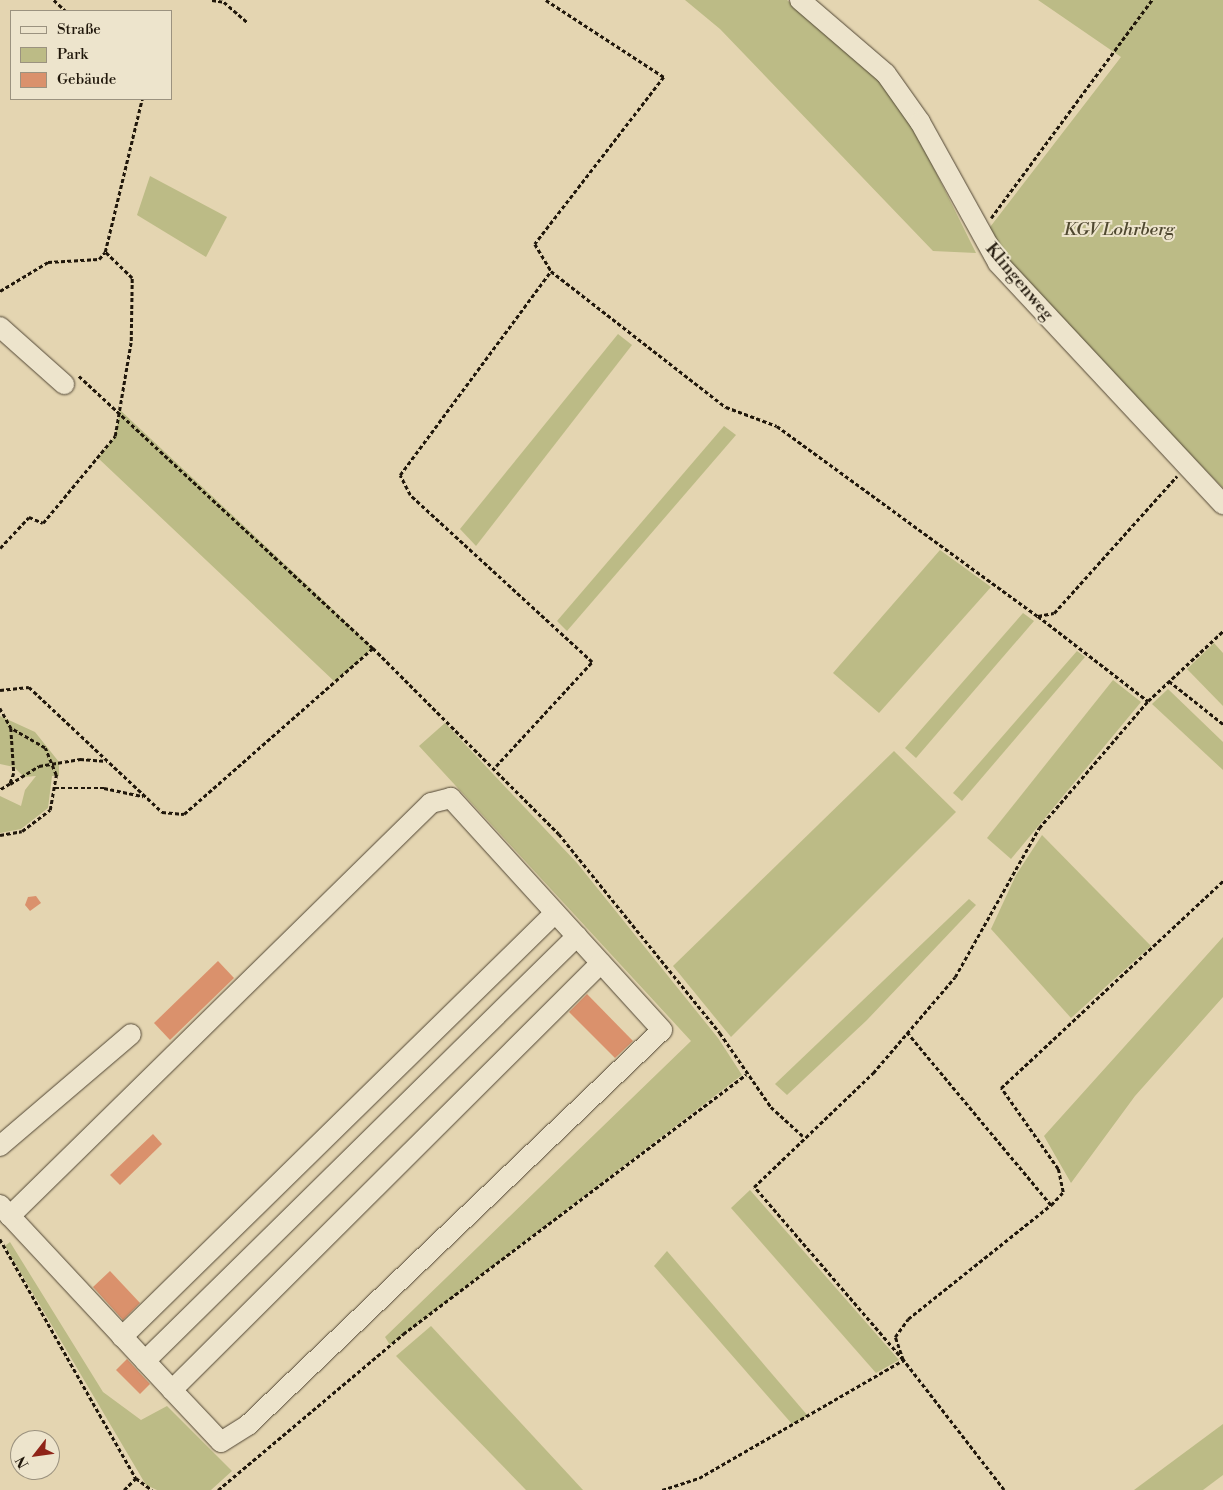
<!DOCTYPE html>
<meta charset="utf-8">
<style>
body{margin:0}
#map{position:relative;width:1223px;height:1490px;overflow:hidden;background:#e4d5b1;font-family:"Libre Bodoni",serif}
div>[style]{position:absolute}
.green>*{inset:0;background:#bcbb86}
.building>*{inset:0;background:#da916c}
.path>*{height:2.5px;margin-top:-1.25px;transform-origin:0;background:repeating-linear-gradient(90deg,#20170b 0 4px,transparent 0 6.5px)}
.roads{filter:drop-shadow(0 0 1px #514634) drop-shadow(0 0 1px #514634)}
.minor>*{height:20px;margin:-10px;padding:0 10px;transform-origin:10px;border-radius:10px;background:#ede4cc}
span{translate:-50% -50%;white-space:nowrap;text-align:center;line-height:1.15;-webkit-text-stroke:4px #ede4cc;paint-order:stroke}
.park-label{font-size:18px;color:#4f4830;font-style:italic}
.street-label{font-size:18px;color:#20170b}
.legend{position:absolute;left:10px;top:10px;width:162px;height:90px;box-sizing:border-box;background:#ede4cc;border:1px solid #9b927f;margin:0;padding:6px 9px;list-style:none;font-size:15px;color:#20170b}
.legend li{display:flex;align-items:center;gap:10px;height:25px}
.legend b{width:25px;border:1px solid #9b927f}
.north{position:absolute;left:10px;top:1430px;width:50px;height:50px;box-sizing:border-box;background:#ede4cc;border:1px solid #9b927f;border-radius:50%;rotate:240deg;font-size:14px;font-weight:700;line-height:20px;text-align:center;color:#20170b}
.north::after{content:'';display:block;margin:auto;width:18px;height:22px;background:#8f2418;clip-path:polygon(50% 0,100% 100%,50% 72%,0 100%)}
</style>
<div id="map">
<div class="green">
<div style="clip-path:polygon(685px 0,787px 0,853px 55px,878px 79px,913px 126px,976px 253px,933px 251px,720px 29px)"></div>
<div style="clip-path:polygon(1038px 0,1223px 0,1223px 488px,1003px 261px,987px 231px,1121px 57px)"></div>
<div style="clip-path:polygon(150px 176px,227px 217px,206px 257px,137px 215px)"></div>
<div style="clip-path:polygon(618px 334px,632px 345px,476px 546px,460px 529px)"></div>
<div style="clip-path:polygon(120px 410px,319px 596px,373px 648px,335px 682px,98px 458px,115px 436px)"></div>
<div style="clip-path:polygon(724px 426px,736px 435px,567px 631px,557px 621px)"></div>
<div style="clip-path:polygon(940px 550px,991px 587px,879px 713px,833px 673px)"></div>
<div style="clip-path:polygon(1023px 613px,1034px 621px,916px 758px,905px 748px)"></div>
<div style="clip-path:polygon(1214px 643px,1223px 653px,1223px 706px,1187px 669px)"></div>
<div style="clip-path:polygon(1077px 651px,1085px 657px,962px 801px,953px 793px)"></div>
<div style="clip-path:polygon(1113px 680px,1141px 702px,1011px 859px,987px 838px)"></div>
<div style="clip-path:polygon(1168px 689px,1223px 742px,1223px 770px,1152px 704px)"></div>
<div style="clip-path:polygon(0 716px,35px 732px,59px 762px,59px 776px,52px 776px,48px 808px,21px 829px,0 833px,0 796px,21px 806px,25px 790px,36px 776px,24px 777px,14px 767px,0 764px)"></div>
<div style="clip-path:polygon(445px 723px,577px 863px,718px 1038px,742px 1075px,390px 1345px,385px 1337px,691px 1041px,419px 746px)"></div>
<div style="clip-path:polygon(894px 751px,956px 812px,731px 1037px,673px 966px)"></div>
<div style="clip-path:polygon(1042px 835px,1151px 946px,1071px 1018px,991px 929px,1016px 875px)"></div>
<div style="clip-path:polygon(969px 899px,976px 905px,867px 1020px,787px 1095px,775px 1084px)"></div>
<div style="clip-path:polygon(1223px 937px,1223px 997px,1135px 1096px,1071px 1183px,1044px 1136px)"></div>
<div style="clip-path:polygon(750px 1190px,899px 1360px,876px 1373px,731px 1208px)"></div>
<div style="clip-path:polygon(10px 1242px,103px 1392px,141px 1420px,167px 1406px,232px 1471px,211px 1490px,157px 1490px,146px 1485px,5px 1246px)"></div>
<div style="clip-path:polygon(667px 1251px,808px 1416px,792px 1424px,654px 1266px)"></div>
<div style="clip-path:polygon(431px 1326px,583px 1490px,526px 1490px,396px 1356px)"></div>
<div style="clip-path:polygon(1223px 1424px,1223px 1475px,1203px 1490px,1134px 1490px)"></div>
</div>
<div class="building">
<div style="clip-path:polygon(36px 896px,41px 903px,30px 911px,25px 905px,28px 897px)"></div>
<div style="clip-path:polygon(218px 961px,234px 978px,170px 1040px,154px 1023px)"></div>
<div style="clip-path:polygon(587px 994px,633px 1041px,615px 1058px,569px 1012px)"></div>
<div style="clip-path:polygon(153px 1134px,162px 1144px,120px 1185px,110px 1175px)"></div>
<div style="clip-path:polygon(110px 1271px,140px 1303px,123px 1320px,93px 1287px)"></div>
<div style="clip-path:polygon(127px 1359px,150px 1384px,140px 1394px,116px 1370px)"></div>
</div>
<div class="path">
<div style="left:54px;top:0;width:16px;rotate:43deg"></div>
<div style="left:212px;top:0;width:12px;rotate:9deg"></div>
<div style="left:224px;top:2px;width:32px;rotate:41deg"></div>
<div style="left:546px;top:0;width:141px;rotate:33.1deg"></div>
<div style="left:664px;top:77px;width:211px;rotate:127.7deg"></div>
<div style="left:535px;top:244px;width:31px;rotate:59deg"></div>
<div style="left:551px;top:271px;width:222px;rotate:37.9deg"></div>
<div style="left:726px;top:407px;width:54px;rotate:20.4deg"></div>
<div style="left:777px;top:426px;width:323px;rotate:36.1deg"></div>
<div style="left:1038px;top:616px;width:16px;rotate:-11deg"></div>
<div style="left:1054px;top:613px;width:184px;rotate:-48.1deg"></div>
<div style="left:991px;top:218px;width:271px;rotate:-53.6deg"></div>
<div style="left:0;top:291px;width:56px;rotate:-31.1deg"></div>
<div style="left:48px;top:262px;width:51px;rotate:-3.4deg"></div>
<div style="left:99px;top:259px;width:9px;rotate:-49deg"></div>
<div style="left:79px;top:376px;width:401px;rotate:42.8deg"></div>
<div style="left:0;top:548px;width:42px;rotate:-46.9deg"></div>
<div style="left:29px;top:517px;width:15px;rotate:23deg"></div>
<div style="left:43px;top:523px;width:113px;rotate:-50.4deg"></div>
<div style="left:115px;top:436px;width:96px;rotate:-80.4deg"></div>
<div style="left:131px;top:341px;width:63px;rotate:-89.1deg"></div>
<div style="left:132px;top:278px;width:37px;rotate:-136deg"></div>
<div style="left:105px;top:252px;width:157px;rotate:-76.4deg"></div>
<div style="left:1038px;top:616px;width:139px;rotate:37.7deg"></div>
<div style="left:1169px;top:681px;width:69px;rotate:38.5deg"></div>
<div style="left:0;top:690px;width:29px;rotate:-6deg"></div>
<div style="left:29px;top:687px;width:183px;rotate:43.2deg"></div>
<div style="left:162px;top:812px;width:22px;rotate:5deg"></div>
<div style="left:184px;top:814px;width:252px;rotate:-41.3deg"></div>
<div style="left:373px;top:648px;width:263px;rotate:45deg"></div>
<div style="left:559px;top:834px;width:256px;rotate:51deg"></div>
<div style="left:720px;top:1033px;width:90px;rotate:55.4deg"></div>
<div style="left:771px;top:1107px;width:43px;rotate:42.2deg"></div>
<div style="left:0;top:708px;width:23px;rotate:61deg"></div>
<div style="left:11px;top:728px;width:45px;rotate:86.2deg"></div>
<div style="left:14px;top:773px;width:12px;rotate:110deg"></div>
<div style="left:10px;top:784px;width:12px;rotate:149deg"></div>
<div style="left:496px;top:766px;width:142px;rotate:-47.3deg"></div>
<div style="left:592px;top:662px;width:247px;rotate:-137.5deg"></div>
<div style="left:410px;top:495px;width:22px;rotate:-117deg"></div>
<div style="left:400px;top:475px;width:254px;rotate:-53.5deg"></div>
<div style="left:10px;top:784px;width:34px;rotate:-32deg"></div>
<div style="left:39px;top:766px;width:42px;rotate:-9.7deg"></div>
<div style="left:80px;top:759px;width:27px;rotate:4deg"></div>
<div style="left:55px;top:788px;width:49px"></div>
<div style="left:104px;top:788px;width:40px;rotate:12deg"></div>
<div style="left:0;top:835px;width:22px;rotate:-10deg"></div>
<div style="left:22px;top:831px;width:35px;rotate:-37deg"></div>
<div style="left:50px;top:810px;width:36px;rotate:-80deg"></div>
<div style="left:56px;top:775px;width:29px;rotate:-112deg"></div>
<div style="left:45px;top:748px;width:39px;rotate:-150deg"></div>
<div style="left:907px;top:1032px;width:225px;rotate:50.2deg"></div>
<div style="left:0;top:1239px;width:275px;rotate:60.4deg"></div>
<div style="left:136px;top:1478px;width:20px;rotate:37deg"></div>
<div style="left:124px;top:1490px;width:17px;rotate:-45deg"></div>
<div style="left:218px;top:1490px;width:242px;rotate:-40.1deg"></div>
<div style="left:403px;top:1334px;width:430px;rotate:-37.1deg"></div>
<div style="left:662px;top:1490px;width:39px;rotate:-18deg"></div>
<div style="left:699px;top:1478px;width:236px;rotate:-30deg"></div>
<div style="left:903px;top:1360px;width:24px;rotate:-109deg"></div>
<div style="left:895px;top:1337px;width:22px;rotate:-54deg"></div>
<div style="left:908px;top:1319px;width:183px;rotate:-38.6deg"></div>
<div style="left:1051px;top:1205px;width:18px;rotate:-47deg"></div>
<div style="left:1063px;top:1192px;width:24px;rotate:-102deg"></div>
<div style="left:1058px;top:1169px;width:99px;rotate:-125.1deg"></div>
<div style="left:1001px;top:1088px;width:304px;rotate:-43deg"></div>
<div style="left:1004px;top:1490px;width:165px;rotate:-127.8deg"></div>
<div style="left:903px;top:1360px;width:228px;rotate:-130.7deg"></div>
<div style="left:754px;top:1187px;width:165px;rotate:-43.8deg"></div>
<div style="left:873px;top:1073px;width:126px;rotate:-49.5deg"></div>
<div style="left:955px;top:977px;width:171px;rotate:-60.6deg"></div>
<div style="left:1039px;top:828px;width:167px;rotate:-49.4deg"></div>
<div style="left:1148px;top:701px;width:103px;rotate:-43deg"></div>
</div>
<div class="roads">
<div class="minor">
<div style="left:800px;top:0;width:113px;rotate:40.7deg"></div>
<div style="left:886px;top:74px;width:59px;rotate:54.7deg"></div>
<div style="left:920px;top:122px;width:161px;rotate:61deg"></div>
<div style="left:998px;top:263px;width:330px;rotate:47deg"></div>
<div style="left:0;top:327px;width:86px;rotate:41.7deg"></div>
<div style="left:0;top:1146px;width:172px;rotate:-40.5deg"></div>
<div style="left:0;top:1205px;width:15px;rotate:48deg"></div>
<div style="left:10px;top:1216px;width:238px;rotate:47deg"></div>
<div style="left:172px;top:1390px;width:71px;rotate:46.7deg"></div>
<div style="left:221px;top:1442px;width:32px;rotate:-32deg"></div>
<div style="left:248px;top:1425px;width:572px;rotate:-43.65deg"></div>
<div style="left:662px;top:1030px;width:314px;rotate:-132.3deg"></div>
<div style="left:451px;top:798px;width:21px;rotate:166deg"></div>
<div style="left:431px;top:803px;width:590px;rotate:135.55deg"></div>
<div style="left:122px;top:1337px;width:606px;rotate:-44.4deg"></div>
<div style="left:145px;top:1361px;width:606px;rotate:-44.53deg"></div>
<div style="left:172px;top:1390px;width:605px;rotate:-44.87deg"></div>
</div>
</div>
<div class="park-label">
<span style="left:1119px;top:230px">KGV Lohrberg</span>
</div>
<div class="street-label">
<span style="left:1019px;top:282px;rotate:50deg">Klingenweg</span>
</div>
<ul class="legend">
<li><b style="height:6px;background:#ede4cc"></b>Straße</li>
<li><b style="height:14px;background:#bcbb86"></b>Park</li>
<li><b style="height:14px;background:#da916c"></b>Gebäude</li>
</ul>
<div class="north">N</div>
</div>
